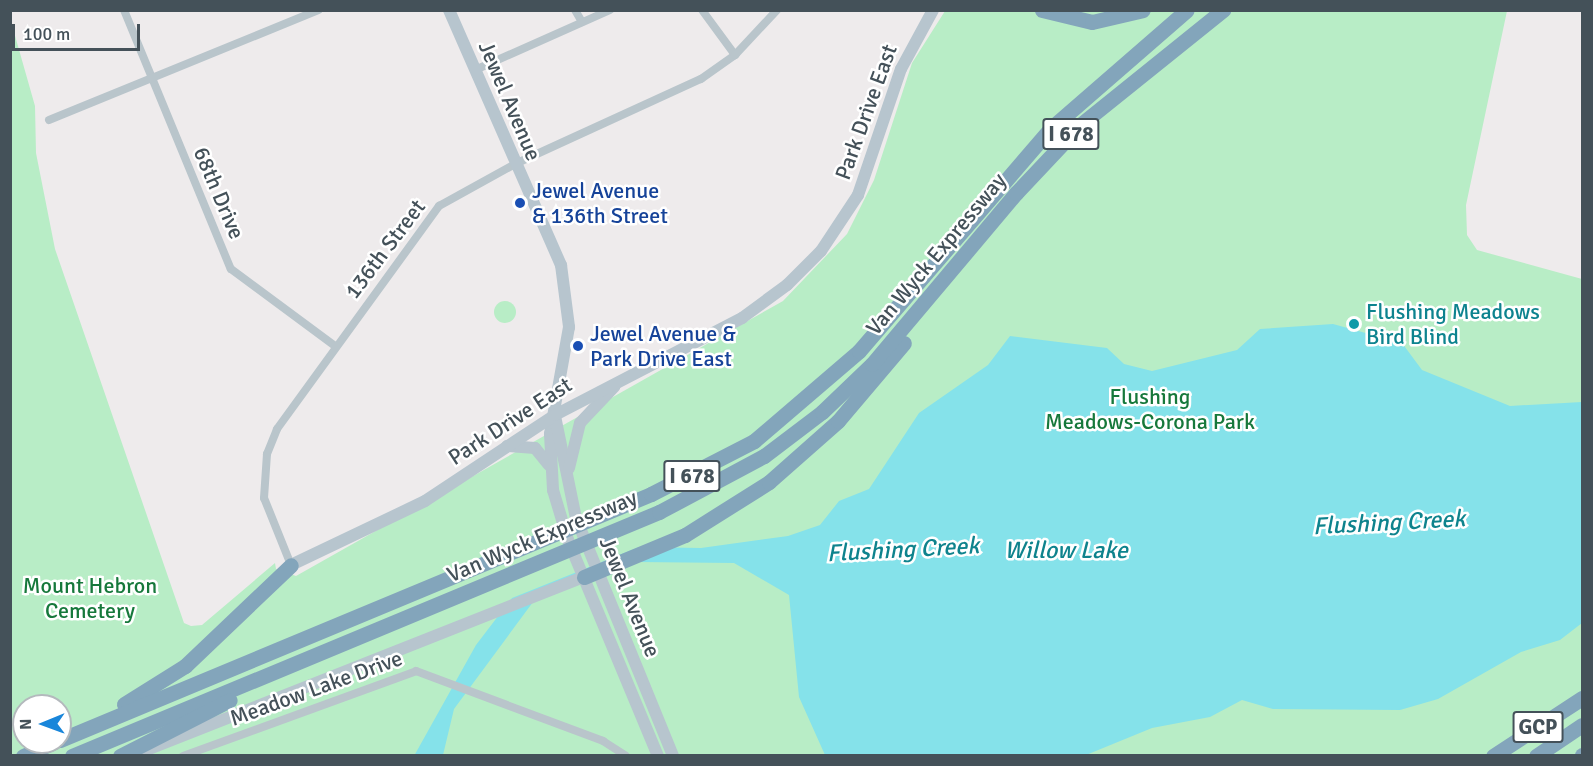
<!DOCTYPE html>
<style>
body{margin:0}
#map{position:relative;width:1593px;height:766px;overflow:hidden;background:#eeebec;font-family:Signika,sans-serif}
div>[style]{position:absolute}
.green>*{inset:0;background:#b8edc6}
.round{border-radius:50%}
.water>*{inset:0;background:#85e2ea}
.street>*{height:8px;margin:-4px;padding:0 4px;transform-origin:4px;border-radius:4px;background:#b9c5cb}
.secondary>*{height:12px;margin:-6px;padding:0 6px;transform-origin:6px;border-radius:6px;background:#b7c5ce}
.highway>*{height:15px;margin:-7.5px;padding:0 7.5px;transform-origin:7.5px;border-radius:7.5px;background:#83a5bb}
.dots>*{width:16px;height:16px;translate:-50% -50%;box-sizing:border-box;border:3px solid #fff;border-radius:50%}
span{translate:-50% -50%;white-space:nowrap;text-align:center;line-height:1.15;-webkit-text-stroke:5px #fff;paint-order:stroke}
.shield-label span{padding:2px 4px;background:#fff;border:2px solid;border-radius:4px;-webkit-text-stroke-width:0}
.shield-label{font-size:21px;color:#445159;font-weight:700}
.street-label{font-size:22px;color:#445159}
.transit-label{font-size:22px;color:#164399}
.left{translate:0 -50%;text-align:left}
.culture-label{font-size:22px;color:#0d838f}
.park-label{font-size:22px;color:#16783b}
.water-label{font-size:24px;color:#0e838d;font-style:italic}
.frame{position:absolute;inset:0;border:12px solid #445159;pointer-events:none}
.north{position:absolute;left:12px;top:694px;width:60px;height:60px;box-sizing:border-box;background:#fff;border:2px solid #b4b9bd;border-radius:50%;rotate:269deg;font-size:16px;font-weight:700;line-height:24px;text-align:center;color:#445159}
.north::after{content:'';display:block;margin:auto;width:21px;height:27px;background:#1986da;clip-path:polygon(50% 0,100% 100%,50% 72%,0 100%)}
.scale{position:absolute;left:12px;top:24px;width:128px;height:27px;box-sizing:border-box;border:3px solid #445159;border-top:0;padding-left:8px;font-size:18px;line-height:21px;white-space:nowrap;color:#445159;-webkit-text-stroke:4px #fff;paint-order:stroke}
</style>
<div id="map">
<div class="green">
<div style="clip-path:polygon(evenodd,945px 11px,1507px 11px,1466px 205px,1467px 235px,1477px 250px,1582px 279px,1582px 755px,11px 755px,10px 18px,35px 106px,36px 153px,55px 249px,184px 623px,191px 626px,202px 625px,275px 563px,276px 569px,296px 576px,783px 301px,847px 234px,874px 180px,912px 63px,945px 11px,24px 706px,60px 706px,60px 742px,24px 742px,24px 706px)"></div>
<div class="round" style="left:494px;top:301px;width:22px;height:22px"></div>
</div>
<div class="water">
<div style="clip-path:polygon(1333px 324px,1402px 343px,1422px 370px,1510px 406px,1582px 402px,1582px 623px,1560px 640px,1521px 652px,1438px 699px,1400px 710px,1273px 709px,1242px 700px,1210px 717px,1152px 728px,1086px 755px,825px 755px,799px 697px,789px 595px,734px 563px,637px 562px,533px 602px,454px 709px,443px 755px,414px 756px,476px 645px,512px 598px,639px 547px,701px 548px,788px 536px,820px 525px,839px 501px,869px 489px,919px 413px,988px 365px,1010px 336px,1107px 348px,1124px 364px,1152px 371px,1237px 350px,1260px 329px)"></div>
</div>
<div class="street">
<div style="left:124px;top:10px;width:280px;rotate:67.6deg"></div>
<div style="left:231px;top:269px;width:129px;rotate:36.5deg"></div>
<div style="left:575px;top:10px;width:14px;rotate:60deg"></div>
<div style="left:702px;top:10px;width:56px;rotate:53.7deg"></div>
<div style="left:475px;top:70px;width:148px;rotate:-24deg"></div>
<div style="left:49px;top:120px;width:291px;rotate:-22.2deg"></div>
<div style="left:291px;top:565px;width:72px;rotate:-111.9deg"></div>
<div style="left:264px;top:498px;width:44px;rotate:-86.1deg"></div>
<div style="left:267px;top:454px;width:27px;rotate:-68deg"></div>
<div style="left:277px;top:429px;width:276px;rotate:-54deg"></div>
<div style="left:439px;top:206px;width:87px;rotate:-28.9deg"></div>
<div style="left:515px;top:164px;width:205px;rotate:-24.6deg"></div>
<div style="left:701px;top:79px;width:42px;rotate:-35.2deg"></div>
<div style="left:735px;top:55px;width:62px;rotate:-47deg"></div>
<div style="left:183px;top:756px;width:248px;rotate:-20deg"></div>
<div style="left:416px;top:671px;width:200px;rotate:20.5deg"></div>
<div style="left:603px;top:741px;width:27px;rotate:33deg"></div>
</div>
<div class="secondary">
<div style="left:449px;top:10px;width:279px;rotate:66.3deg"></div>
<div style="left:561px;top:265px;width:63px;rotate:82.6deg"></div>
<div style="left:569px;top:327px;width:109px;rotate:100.1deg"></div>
<div style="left:550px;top:434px;width:56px;rotate:86.9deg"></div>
<div style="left:553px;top:490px;width:52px;rotate:73.3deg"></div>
<div style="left:568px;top:540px;width:234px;rotate:67.4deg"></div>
<div style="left:555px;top:416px;width:104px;rotate:78.4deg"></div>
<div style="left:576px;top:518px;width:257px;rotate:67.8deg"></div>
<div style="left:507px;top:446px;width:28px;rotate:4deg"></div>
<div style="left:535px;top:448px;width:22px;rotate:51deg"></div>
<div style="left:569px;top:468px;width:46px;rotate:-76.3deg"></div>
<div style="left:580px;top:423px;width:50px;rotate:-46.6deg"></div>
<div style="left:291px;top:565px;width:148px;rotate:-25.5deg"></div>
<div style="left:425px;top:501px;width:156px;rotate:-33.5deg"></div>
<div style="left:555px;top:415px;width:211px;rotate:-27.4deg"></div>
<div style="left:742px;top:318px;width:56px;rotate:-36.3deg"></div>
<div style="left:787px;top:285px;width:48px;rotate:-45deg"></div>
<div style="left:821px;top:251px;width:67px;rotate:-56.5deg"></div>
<div style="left:858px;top:195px;width:133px;rotate:-71.2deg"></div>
<div style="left:901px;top:69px;width:67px;rotate:-61.5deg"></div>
<div style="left:139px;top:753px;width:479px;rotate:-21.6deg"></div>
</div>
<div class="highway">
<div style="left:1042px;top:10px;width:51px;rotate:13.5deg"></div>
<div style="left:1092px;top:22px;width:52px;rotate:-13.2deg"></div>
<div style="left:584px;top:577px;width:109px;rotate:-22.6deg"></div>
<div style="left:685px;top:535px;width:99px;rotate:-32.2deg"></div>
<div style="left:769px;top:482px;width:92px;rotate:-41.5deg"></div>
<div style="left:838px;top:421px;width:102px;rotate:-49.8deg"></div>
<div style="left:124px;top:704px;width:72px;rotate:-31.9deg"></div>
<div style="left:185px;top:666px;width:146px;rotate:-43.6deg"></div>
<div style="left:60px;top:740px;width:640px;rotate:-22.6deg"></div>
<div style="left:651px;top:494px;width:116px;rotate:-27.2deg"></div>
<div style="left:754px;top:441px;width:138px;rotate:-40.6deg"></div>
<div style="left:859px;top:351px;width:293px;rotate:-49.3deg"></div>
<div style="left:1050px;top:129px;width:181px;rotate:-41deg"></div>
<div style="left:23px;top:756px;width:35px;rotate:-24deg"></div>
<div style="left:72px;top:756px;width:636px;rotate:-22.57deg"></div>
<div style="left:659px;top:512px;width:119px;rotate:-28.1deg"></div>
<div style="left:764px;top:456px;width:73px;rotate:-37.2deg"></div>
<div style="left:822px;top:412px;width:69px;rotate:-43.8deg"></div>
<div style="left:872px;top:364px;width:224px;rotate:-49.9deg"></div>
<div style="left:1016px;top:193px;width:93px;rotate:-46.7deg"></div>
<div style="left:1080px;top:125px;width:184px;rotate:-38.8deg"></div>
<div style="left:120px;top:756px;width:123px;rotate:-27deg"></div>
<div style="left:1493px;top:756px;width:106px;rotate:-33.1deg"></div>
<div style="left:1536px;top:756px;width:55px;rotate:-34deg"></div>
<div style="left:1582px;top:756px;width:1px;rotate:-90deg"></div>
</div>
<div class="dots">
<div style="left:520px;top:203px;background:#1a4fb4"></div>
<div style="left:1354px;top:324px;background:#0f9aa8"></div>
<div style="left:578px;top:346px;background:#1a4fb4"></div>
</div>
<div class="shield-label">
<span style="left:1071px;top:134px">I 678</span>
<span style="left:692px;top:476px">I 678</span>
<span style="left:1538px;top:727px">GCP</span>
</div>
<div class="street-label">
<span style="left:510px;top:101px;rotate:67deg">Jewel Avenue</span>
<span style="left:866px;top:112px;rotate:-70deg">Park Drive East</span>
<span style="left:219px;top:193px;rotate:67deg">68th Drive</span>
<span style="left:385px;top:249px;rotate:-53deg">136th Street</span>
<span style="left:936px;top:254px;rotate:-50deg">Van Wyck Expressway</span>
<span style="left:510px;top:421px;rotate:-33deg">Park Drive East</span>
<span style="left:542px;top:536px;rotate:-23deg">Van Wyck Expressway</span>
<span style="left:630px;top:597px;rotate:68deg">Jewel Avenue</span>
<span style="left:316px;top:688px;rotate:-20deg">Meadow Lake Drive</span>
</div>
<div class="transit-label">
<span class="left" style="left:532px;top:203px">Jewel Avenue<br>&amp; 136th Street</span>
<span class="left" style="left:590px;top:346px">Jewel Avenue &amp;<br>Park Drive East</span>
</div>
<div class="culture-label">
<span class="left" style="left:1366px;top:324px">Flushing Meadows<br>Bird Blind</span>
</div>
<div class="park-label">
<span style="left:1150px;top:409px">Flushing<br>Meadows-Corona Park</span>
<span style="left:90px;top:598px">Mount Hebron<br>Cemetery</span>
</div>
<div class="water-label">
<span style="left:1389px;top:523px;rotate:-3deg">Flushing Creek</span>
<span style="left:903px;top:550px;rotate:-3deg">Flushing Creek</span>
<span style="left:1066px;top:551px">Willow Lake</span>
</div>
<div class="frame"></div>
<div class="north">N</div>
<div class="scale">100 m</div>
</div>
